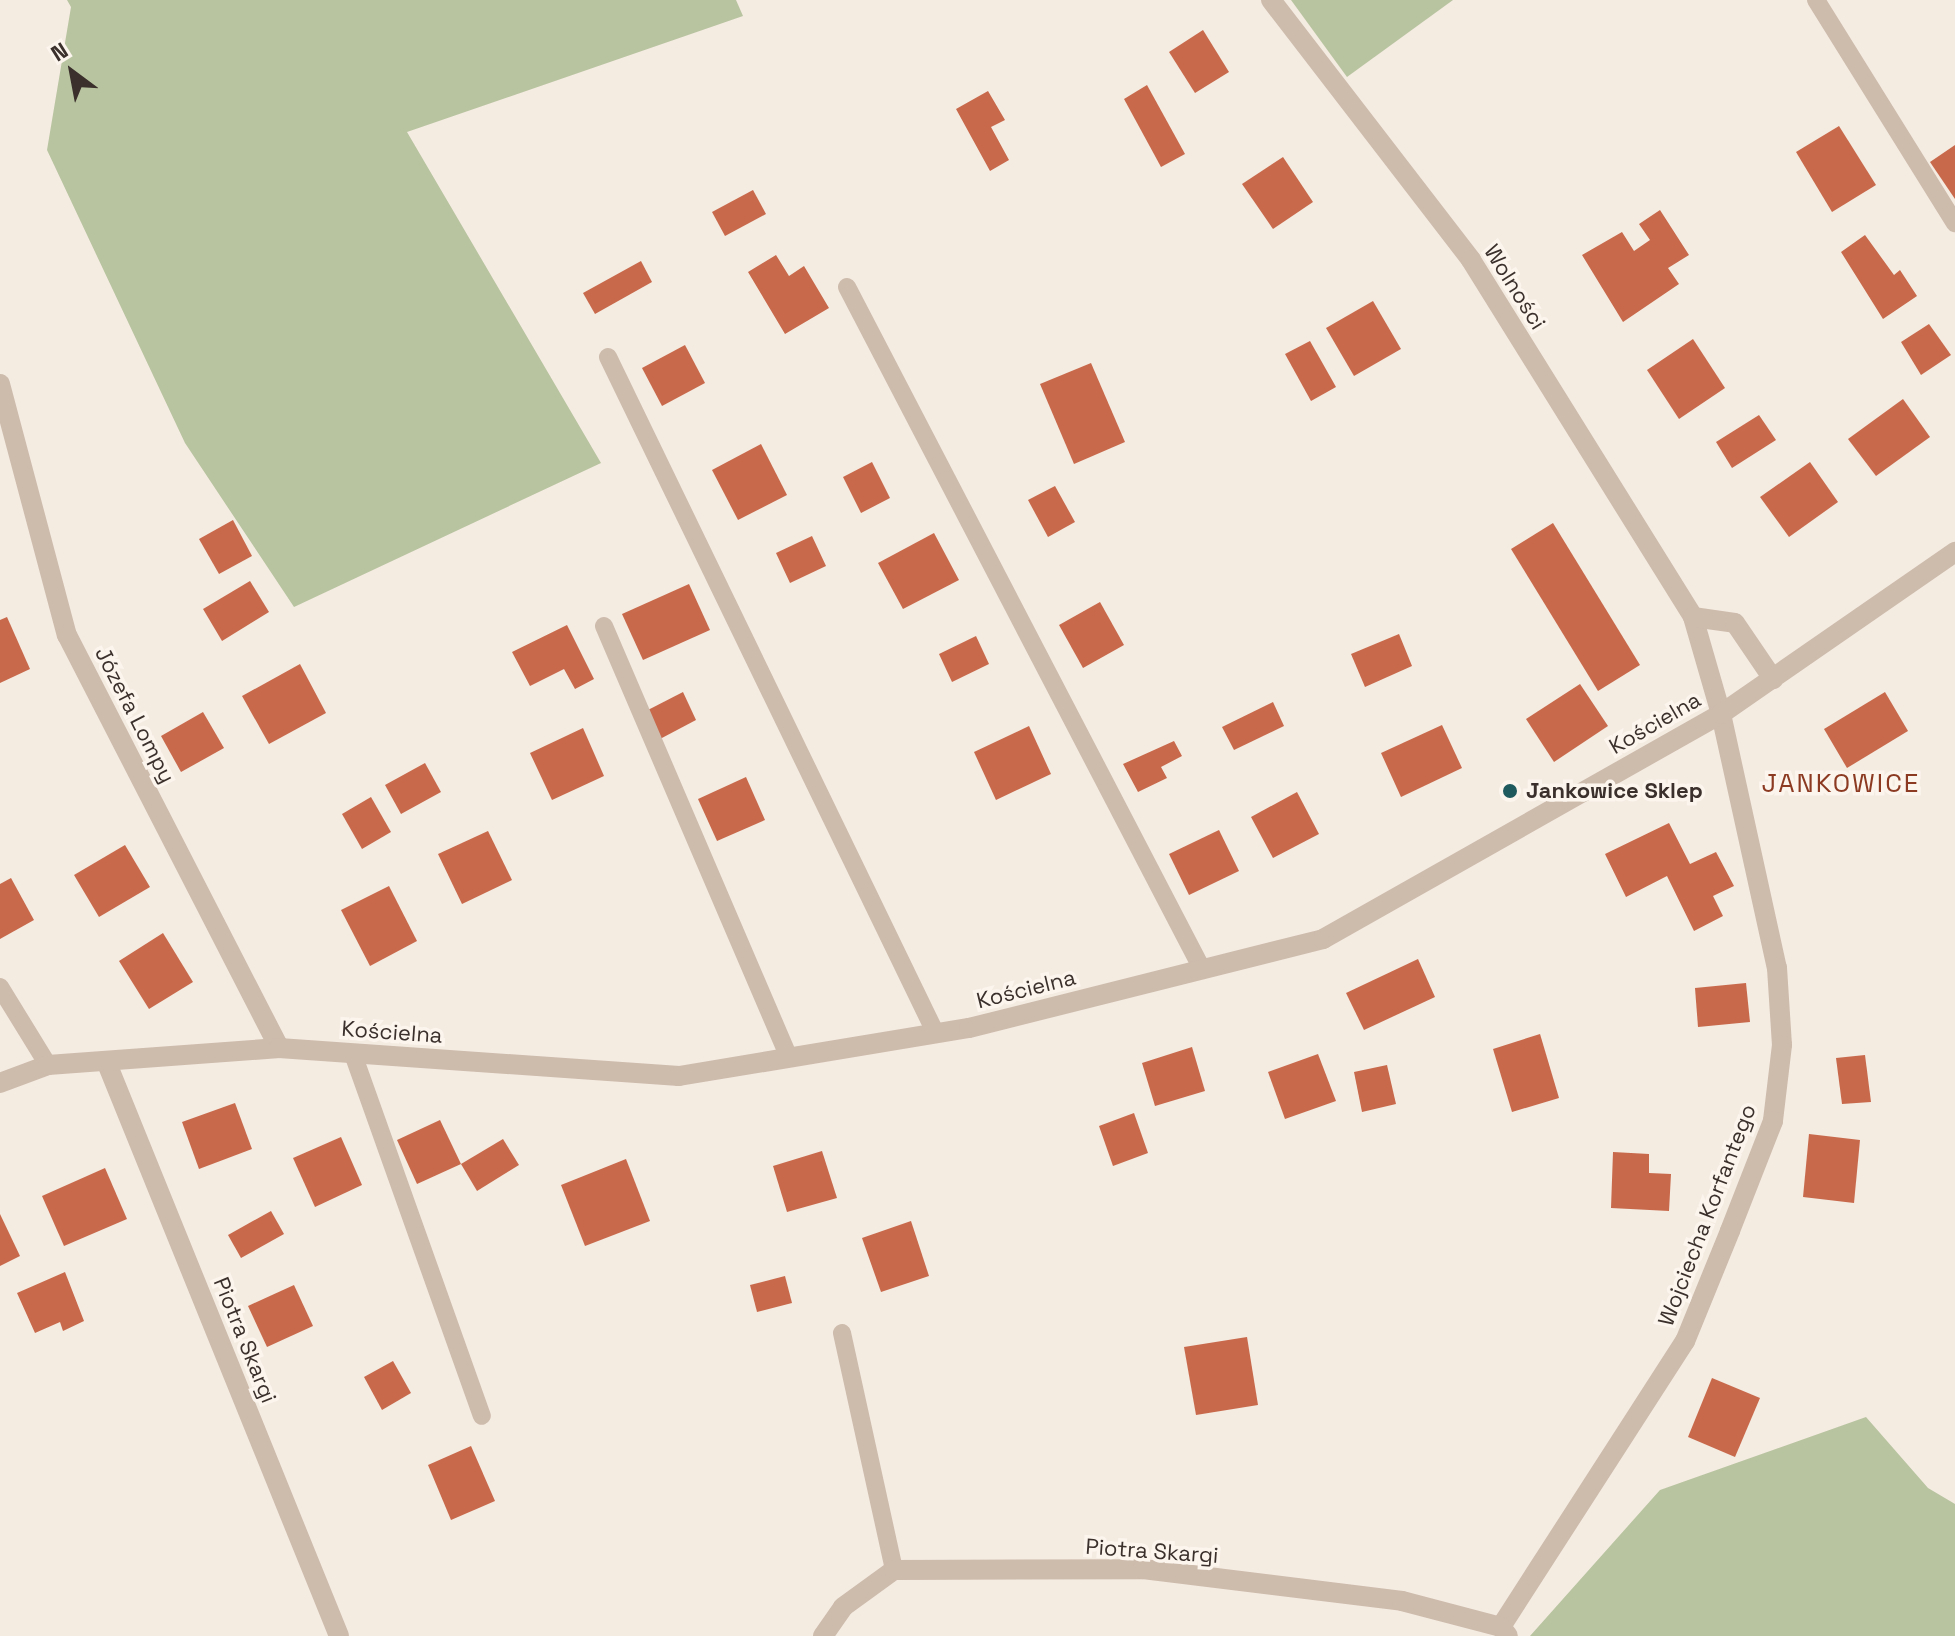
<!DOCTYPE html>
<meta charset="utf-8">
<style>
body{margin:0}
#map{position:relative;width:1955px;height:1636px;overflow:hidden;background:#f4ebe1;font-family:"Space Grotesk",sans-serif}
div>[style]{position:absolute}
.green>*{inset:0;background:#b8c4a0}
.building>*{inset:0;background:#c8694b}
.service>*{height:18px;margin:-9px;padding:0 9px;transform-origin:9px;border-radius:9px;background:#cdbbac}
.minor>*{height:20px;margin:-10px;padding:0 10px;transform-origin:10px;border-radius:10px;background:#cdbbac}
.dots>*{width:22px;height:22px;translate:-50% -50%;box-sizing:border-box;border:4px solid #fbf5ee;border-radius:50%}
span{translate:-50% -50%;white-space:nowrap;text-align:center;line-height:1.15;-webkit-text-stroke:7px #fbf5ee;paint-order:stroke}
.street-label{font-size:22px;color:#3b302b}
.poi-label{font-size:22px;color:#3b302b;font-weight:700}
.left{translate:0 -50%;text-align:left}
.quarter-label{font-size:26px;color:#8c3b22;letter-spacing:2px}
.north{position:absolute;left:32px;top:32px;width:80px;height:80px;-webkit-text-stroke:6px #fbf5ee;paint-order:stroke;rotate:328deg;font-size:22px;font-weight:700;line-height:32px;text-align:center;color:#3b302b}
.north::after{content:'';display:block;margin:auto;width:28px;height:36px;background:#3b302b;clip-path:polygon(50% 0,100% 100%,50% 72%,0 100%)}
</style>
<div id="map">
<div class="green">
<div style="clip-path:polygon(67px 0,736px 0,743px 16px,407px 132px,601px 463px,294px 607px,185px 443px,47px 150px,71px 7px)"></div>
<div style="clip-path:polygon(1291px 0,1453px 0,1347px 77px)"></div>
<div style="clip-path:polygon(1866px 1417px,1928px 1488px,1955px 1504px,1955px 1636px,1530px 1636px,1660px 1490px)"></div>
</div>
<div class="building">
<div style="clip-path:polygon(1203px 30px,1229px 72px,1195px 93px,1169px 52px)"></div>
<div style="clip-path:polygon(1147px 85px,1185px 154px,1161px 167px,1124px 99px)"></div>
<div style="clip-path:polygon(988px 91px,1005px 120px,991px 127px,1009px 160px,990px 171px,956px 109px)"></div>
<div style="clip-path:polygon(1839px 126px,1876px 185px,1832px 212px,1796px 152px)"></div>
<div style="clip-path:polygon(1955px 145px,1955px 199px,1930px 162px)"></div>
<div style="clip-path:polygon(1283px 157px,1313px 202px,1273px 229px,1242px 184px)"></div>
<div style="clip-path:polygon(753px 190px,766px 214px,725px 236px,712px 212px)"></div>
<div style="clip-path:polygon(1660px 210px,1689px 255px,1668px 268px,1679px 284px,1623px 322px,1582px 255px,1622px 232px,1634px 251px,1650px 240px,1639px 224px)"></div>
<div style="clip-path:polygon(1865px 235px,1894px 275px,1900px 270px,1917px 296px,1883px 319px,1841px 252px)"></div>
<div style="clip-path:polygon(776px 255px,789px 276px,804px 266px,829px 308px,785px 334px,748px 272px)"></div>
<div style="clip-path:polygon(641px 261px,652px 282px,595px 314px,583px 293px)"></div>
<div style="clip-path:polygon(1373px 301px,1401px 349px,1354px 376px,1326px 328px)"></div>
<div style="clip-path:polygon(1929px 324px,1951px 355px,1921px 375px,1901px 342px)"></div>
<div style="clip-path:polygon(1693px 339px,1725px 388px,1679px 419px,1647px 370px)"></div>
<div style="clip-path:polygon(1310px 341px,1336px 387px,1311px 401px,1285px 354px)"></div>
<div style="clip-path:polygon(685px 345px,705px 383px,662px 406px,642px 368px)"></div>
<div style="clip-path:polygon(1091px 363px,1125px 442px,1074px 464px,1040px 384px)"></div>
<div style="clip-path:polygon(1903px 399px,1930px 437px,1876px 476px,1848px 439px)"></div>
<div style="clip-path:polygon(1759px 415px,1776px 440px,1732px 468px,1716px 442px)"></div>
<div style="clip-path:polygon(761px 444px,787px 495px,738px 520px,712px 470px)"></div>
<div style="clip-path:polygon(872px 462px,890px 498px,861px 513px,843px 477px)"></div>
<div style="clip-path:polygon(1810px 462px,1838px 502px,1789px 537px,1760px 497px)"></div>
<div style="clip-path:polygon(1055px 486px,1075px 522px,1048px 537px,1028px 500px)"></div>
<div style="clip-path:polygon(233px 520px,252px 556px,219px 574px,199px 539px)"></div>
<div style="clip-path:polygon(1553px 523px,1640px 665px,1598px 691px,1511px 549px)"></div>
<div style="clip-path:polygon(934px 533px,959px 580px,903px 609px,878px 563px)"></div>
<div style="clip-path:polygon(812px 536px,826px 566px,790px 583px,776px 553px)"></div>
<div style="clip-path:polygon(250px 581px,269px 612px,222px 641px,203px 609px)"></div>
<div style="clip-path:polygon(689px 584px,710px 630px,643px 660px,622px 614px)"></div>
<div style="clip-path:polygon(1100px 602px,1124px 645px,1083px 668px,1059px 625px)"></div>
<div style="clip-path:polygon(7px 617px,30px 669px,0 683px,0 620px)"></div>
<div style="clip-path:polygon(567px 625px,594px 679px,575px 689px,564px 669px,530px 686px,512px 652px)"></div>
<div style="clip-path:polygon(1399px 634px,1412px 666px,1365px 687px,1351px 654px)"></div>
<div style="clip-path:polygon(976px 636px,989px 664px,952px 682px,939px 654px)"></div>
<div style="clip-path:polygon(300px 664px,326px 713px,269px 744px,242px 696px)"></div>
<div style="clip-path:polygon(1580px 684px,1608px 726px,1554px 762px,1526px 719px)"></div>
<div style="clip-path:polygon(683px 692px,696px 720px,660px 739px,646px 711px)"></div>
<div style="clip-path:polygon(1885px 692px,1908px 731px,1847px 768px,1824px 729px)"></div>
<div style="clip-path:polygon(1273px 702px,1284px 726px,1234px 750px,1222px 727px)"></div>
<div style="clip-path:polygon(203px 712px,224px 748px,181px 772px,161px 736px)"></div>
<div style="clip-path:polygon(1442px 725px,1462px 768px,1401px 797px,1381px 753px)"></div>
<div style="clip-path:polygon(1029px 726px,1051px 774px,996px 800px,974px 752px)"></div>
<div style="clip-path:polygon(583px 728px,604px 776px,552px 800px,530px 753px)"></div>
<div style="clip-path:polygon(1174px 741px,1182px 756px,1161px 767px,1167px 778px,1138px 792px,1123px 764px)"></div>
<div style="clip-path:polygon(425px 763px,441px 792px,401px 814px,385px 785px)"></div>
<div style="clip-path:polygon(746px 777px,765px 820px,717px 841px,698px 799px)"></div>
<div style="clip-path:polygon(1297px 792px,1319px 834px,1273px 858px,1251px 817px)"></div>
<div style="clip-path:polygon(371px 797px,391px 832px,362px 849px,342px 814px)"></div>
<div style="clip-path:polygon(1669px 823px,1690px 864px,1716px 852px,1734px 886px,1713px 896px,1723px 916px,1694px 931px,1667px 876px,1626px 897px,1605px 854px)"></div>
<div style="clip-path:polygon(1219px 830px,1239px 871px,1189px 895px,1169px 854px)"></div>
<div style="clip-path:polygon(488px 831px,512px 880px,462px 904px,438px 854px)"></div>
<div style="clip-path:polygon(125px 845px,150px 887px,99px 917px,74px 875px)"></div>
<div style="clip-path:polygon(11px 878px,34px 920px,0 939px,0 884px)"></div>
<div style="clip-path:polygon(389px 886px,417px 941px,370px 966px,341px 910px)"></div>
<div style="clip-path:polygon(163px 933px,193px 982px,149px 1009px,119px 961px)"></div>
<div style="clip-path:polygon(1418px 959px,1435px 997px,1364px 1030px,1346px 993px)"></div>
<div style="clip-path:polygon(1746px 983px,1750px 1022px,1698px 1027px,1695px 988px)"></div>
<div style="clip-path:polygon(1540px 1034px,1559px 1098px,1512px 1112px,1493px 1049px)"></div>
<div style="clip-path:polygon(1192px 1047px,1205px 1091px,1155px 1106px,1142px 1063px)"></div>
<div style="clip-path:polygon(1318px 1054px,1336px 1101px,1285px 1119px,1268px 1072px)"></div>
<div style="clip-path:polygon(1865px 1055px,1871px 1102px,1842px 1104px,1836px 1058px)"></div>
<div style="clip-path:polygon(1387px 1065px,1396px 1104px,1362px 1112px,1354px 1072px)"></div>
<div style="clip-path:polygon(235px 1103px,252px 1149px,199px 1169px,182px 1122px)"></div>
<div style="clip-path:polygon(1134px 1113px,1148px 1153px,1113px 1166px,1099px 1126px)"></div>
<div style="clip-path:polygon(440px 1120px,461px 1164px,417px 1184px,397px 1140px)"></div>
<div style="clip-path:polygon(1809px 1134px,1860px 1140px,1854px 1203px,1803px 1197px)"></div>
<div style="clip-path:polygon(341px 1137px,362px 1185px,315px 1207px,293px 1158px)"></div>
<div style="clip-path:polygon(503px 1139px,519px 1165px,477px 1191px,461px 1164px)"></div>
<div style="clip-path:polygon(822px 1151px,837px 1198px,787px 1212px,773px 1166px)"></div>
<div style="clip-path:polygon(1613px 1152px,1649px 1154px,1649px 1173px,1671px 1174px,1669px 1211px,1611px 1208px)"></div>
<div style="clip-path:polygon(626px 1159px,650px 1221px,585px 1246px,561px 1185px)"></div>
<div style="clip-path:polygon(105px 1168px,127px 1219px,64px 1246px,42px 1196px)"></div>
<div style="clip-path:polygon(271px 1211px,284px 1234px,241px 1258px,228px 1235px)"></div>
<div style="clip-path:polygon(0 1214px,20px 1256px,0 1266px)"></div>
<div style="clip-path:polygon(911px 1221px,929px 1276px,881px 1292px,862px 1238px)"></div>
<div style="clip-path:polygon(65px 1272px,84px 1321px,63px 1331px,60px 1322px,35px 1333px,17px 1293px)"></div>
<div style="clip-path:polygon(785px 1276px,792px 1303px,757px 1312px,750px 1285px)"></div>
<div style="clip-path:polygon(294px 1285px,313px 1326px,267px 1347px,248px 1306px)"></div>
<div style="clip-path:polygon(1247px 1337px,1258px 1405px,1196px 1415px,1184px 1347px)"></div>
<div style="clip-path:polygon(393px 1361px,411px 1393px,382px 1410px,364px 1377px)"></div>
<div style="clip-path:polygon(1712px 1378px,1760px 1398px,1735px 1457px,1688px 1437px)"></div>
<div style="clip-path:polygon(471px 1446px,495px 1501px,451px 1520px,428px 1465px)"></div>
</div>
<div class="service">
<div style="left:1816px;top:0;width:263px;rotate:58.1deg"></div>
<div style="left:847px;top:287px;width:769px;rotate:62.5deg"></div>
<div style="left:608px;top:357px;width:752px;rotate:64.15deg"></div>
<div style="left:604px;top:626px;width:470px;rotate:66.8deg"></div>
<div style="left:0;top:987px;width:92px;rotate:58.4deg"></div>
<div style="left:353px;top:1054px;width:384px;rotate:70.4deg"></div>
<div style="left:842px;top:1333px;width:243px;rotate:77.6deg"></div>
</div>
<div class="minor">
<div style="left:1271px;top:0;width:328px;rotate:52.4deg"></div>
<div style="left:1471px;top:260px;width:420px;rotate:58.1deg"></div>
<div style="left:1693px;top:617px;width:101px;rotate:73.9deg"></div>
<div style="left:1721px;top:714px;width:260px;rotate:77.6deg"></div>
<div style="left:1777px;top:968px;width:77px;rotate:86.3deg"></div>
<div style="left:1782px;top:1045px;width:77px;rotate:96.8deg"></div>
<div style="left:1773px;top:1121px;width:118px;rotate:111.4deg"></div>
<div style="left:1730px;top:1231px;width:119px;rotate:112.2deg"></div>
<div style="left:1685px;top:1341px;width:340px;rotate:122.8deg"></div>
<div style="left:1501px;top:1627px;width:11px;rotate:52deg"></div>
<div style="left:0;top:384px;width:260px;rotate:75.1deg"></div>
<div style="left:67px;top:635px;width:464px;rotate:62.8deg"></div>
<div style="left:1693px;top:617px;width:42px;rotate:8.1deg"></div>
<div style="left:1735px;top:623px;width:68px;rotate:55.8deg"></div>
<div style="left:106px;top:1061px;width:620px;rotate:67.94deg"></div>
<div style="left:0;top:1083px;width:51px;rotate:-20.6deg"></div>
<div style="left:48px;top:1065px;width:232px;rotate:-4.2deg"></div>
<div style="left:279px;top:1048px;width:401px;rotate:4deg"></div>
<div style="left:679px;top:1076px;width:294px;rotate:-9.4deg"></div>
<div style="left:969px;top:1028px;width:365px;rotate:-14.1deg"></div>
<div style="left:1323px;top:939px;width:457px;rotate:-29.5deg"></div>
<div style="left:1721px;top:714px;width:285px;rotate:-34.7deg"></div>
<div style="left:823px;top:1636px;width:35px;rotate:-55deg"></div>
<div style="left:843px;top:1607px;width:63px;rotate:-36deg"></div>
<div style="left:894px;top:1570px;width:249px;rotate:-0.2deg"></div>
<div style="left:1143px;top:1569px;width:261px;rotate:7deg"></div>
<div style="left:1402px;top:1601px;width:102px;rotate:14.7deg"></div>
</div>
<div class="dots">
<div style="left:1510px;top:791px;background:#1f5a5e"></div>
</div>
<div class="street-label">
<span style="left:1515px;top:287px;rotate:58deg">Wolności</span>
<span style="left:135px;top:715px;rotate:63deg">Józefa Lompy</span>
<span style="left:1655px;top:723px;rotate:-30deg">Kościelna</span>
<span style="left:1026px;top:989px;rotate:-14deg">Kościelna</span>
<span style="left:392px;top:1032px;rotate:4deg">Kościelna</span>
<span style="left:1707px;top:1215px;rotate:-69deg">Wojciecha Korfantego</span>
<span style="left:245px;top:1340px;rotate:68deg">Piotra Skargi</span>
<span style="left:1152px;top:1551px;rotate:4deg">Piotra Skargi</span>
</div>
<div class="poi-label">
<span class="left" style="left:1526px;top:791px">Jankowice Sklep</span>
</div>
<div class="quarter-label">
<span style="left:1841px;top:784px">JANKOWICE</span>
</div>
<div class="north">N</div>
</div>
